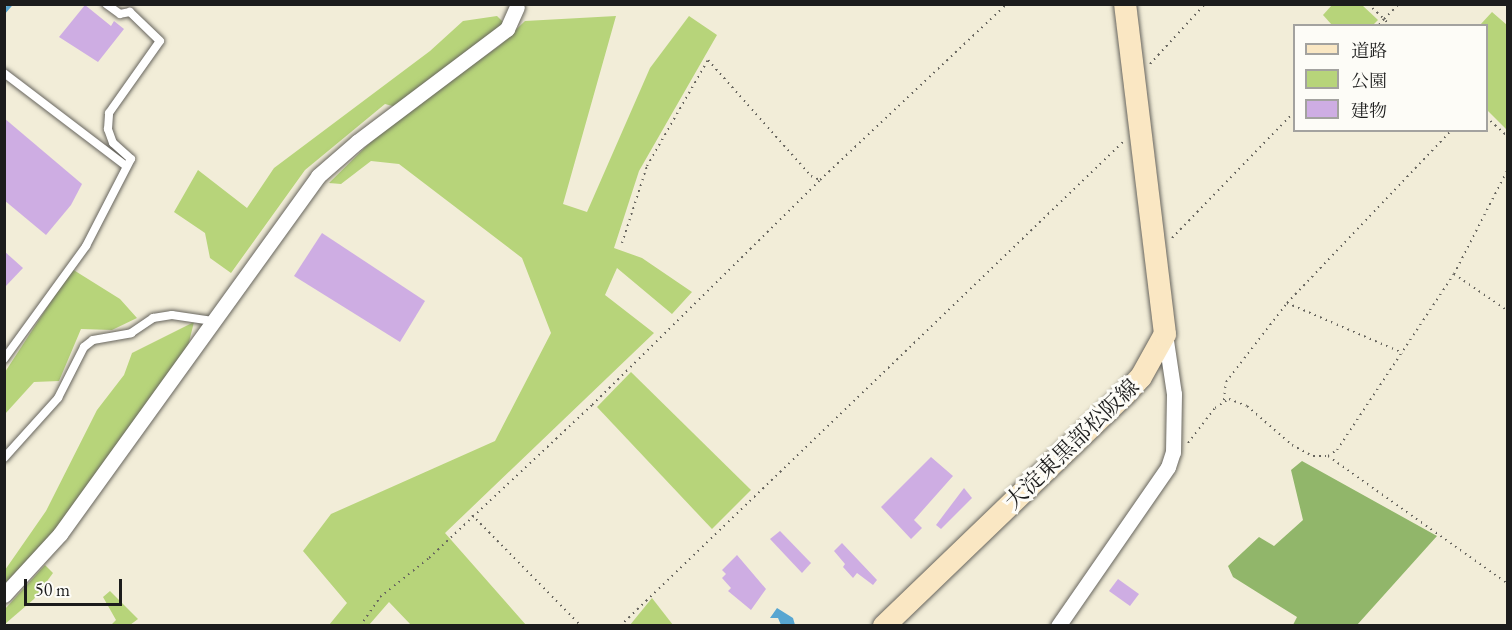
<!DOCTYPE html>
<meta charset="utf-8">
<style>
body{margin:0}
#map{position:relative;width:1512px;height:630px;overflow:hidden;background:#f2edd8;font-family:"EB Garamond","Noto Serif JP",serif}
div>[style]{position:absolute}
.green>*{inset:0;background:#b7d47a}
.forest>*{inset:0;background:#91b66a}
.water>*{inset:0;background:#58a6d1}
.stream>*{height:4px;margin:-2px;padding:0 2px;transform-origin:2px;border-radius:2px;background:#58a6d1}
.building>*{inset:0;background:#ceade3}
.path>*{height:2px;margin-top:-1px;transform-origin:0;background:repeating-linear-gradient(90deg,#67655e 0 1.5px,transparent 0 6px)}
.roads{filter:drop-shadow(0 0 2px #67655e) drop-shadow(0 0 2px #67655e)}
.service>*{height:8px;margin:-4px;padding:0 4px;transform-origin:4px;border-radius:4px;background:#fff}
.minor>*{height:15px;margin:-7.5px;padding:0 7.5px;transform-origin:7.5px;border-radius:7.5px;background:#fff}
.secondary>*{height:22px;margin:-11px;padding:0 11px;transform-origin:11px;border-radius:11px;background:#fae7c3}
span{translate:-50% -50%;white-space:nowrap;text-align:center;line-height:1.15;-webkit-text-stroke:6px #fdfcf7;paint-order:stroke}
.street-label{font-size:22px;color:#1c1c1c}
.frame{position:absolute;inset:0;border:6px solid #1c1c1c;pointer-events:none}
.legend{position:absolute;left:1293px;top:24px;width:195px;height:108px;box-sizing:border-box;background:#fdfcf7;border:2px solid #a3a29f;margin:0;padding:8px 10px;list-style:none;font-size:18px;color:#1c1c1c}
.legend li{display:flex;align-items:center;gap:12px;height:30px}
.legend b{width:30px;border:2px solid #a3a29f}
.scale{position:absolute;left:24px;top:579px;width:98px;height:27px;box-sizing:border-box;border:3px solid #1c1c1c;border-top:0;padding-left:8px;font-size:18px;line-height:21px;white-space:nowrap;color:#1c1c1c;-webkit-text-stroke:4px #fdfcf7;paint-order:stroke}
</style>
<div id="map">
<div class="green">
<div style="clip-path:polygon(1332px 5px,1362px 5px,1378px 20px,1373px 25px,1332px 25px,1323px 15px)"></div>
<div style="clip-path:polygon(1492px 12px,1507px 25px,1507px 130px,1487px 110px,1486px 26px,1480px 25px)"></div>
<div style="clip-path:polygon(497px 16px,505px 24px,396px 107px,385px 104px,305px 170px,231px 273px,210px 258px,205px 233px,174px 212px,198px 170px,247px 208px,274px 168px,430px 51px,463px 21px)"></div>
<div style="clip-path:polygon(616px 16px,563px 204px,587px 212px,650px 68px,689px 16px,717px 35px,639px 171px,614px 248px,642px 258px,692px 292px,672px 314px,617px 268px,605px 295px,654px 333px,445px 533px,526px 625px,411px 625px,389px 602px,369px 625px,329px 625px,347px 603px,303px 551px,331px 514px,495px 441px,551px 333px,522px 258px,399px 164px,371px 161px,341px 184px,329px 183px,388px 125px,499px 46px,525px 21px)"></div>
<div style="clip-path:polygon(72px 269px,120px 299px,137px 318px,112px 330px,81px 329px,59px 381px,34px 382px,5px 414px,5px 372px)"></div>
<div style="clip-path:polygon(194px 322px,187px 350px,53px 534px,5px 583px,5px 570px,46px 511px,97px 410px,124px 375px,132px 353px)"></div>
<div style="clip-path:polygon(631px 372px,751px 490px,712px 529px,597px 407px)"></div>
<div style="clip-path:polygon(45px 565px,53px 573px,34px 599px,5px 624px,5px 609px)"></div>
<div style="clip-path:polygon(110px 591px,138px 619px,130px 625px,111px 625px,116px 620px,103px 597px)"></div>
<div style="clip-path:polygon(652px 598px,673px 625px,630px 625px)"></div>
</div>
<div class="forest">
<div style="clip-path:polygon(1302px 461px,1437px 536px,1357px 625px,1293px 625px,1297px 617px,1233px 577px,1228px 566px,1259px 537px,1274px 546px,1303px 520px,1291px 470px)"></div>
</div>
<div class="water">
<div style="clip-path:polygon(777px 608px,793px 618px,795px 625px,781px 625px,778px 618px,770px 618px)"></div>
</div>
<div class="stream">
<div style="left:4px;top:12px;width:11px;rotate:-49deg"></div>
</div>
<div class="building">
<div style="clip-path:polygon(85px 5px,111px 26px,114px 21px,124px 29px,98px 62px,59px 37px)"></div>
<div style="clip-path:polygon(4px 118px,82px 184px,71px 205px,46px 235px,4px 200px)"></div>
<div style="clip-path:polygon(322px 233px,425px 301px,400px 342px,294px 276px)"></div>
<div style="clip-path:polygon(4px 251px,23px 268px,4px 288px)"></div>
<div style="clip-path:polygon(931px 457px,953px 476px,914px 520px,922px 528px,911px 539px,881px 507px)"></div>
<div style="clip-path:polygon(964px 488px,972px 498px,941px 529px,936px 525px)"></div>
<div style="clip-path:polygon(780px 531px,811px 563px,802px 573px,770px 539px)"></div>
<div style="clip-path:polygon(842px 543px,877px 580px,873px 585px,857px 573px,853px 578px,843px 567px,845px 564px,834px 551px)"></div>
<div style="clip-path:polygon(737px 555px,766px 589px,751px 610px,728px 591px,731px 588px,722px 578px,726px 574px,722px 570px)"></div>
<div style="clip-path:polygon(1118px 579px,1139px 594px,1130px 606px,1109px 591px)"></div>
</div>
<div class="path">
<div style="left:1368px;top:4px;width:22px;rotate:43deg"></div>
<div style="left:1384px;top:19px;width:9px;rotate:131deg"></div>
<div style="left:1391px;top:26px;width:10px;rotate:-135deg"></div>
<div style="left:1384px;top:19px;width:21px;rotate:-45deg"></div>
<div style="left:1150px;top:64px;width:81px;rotate:-47.5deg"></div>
<div style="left:1486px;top:117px;width:30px;rotate:42deg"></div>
<div style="left:1172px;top:238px;width:175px;rotate:-45.9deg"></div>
<div style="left:622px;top:243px;width:81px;rotate:-72deg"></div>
<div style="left:647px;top:166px;width:122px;rotate:-60.1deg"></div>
<div style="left:708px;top:60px;width:155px;rotate:48.4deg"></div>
<div style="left:811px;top:176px;width:10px;rotate:24deg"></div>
<div style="left:1454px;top:274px;width:65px;rotate:34.4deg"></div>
<div style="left:1287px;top:303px;width:126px;rotate:23.3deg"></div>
<div style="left:1224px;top:400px;width:18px;rotate:-84deg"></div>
<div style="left:1226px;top:382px;width:100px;rotate:-52.3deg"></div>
<div style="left:1287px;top:303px;width:239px;rotate:-46.4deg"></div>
<div style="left:1188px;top:443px;width:44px;rotate:-52.4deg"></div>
<div style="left:1215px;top:408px;width:17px;rotate:-33deg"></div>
<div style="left:1229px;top:399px;width:19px;rotate:21deg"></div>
<div style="left:1247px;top:406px;width:60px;rotate:40.9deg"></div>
<div style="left:1292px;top:445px;width:24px;rotate:28deg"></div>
<div style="left:1313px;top:456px;width:15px"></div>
<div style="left:1328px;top:456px;width:11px;rotate:-34deg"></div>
<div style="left:1337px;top:450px;width:211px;rotate:-56.4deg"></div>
<div style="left:1454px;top:274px;width:118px;rotate:-62.8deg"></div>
<div style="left:1328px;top:456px;width:221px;rotate:35.4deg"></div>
<div style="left:472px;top:515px;width:156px;rotate:45.5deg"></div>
<div style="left:360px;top:626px;width:35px;rotate:-55deg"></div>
<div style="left:380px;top:597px;width:63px;rotate:-38.5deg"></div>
<div style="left:429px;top:558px;width:224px;rotate:-43.2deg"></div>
<div style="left:592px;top:405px;width:320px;rotate:-44.6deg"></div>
<div style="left:820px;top:180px;width:257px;rotate:-43.3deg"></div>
<div style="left:620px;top:626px;width:698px;rotate:-43.9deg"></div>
</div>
<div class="roads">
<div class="service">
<div style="left:4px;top:73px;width:153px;rotate:37.3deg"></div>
<div style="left:4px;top:359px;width:140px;rotate:-54deg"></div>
<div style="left:86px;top:246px;width:98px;rotate:-62.7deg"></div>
<div style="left:131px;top:159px;width:24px;rotate:-138deg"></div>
<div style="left:113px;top:143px;width:15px;rotate:-110deg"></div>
<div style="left:108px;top:129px;width:16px;rotate:-86deg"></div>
<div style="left:109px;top:113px;width:88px;rotate:-54.7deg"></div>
<div style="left:160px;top:41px;width:42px;rotate:-136deg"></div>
<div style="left:130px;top:12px;width:10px;rotate:169deg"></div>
<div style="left:120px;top:14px;width:17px;rotate:-144deg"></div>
<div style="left:4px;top:458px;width:81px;rotate:-48deg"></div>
<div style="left:58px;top:398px;width:57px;rotate:-63deg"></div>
<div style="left:84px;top:347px;width:11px;rotate:-38deg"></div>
<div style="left:93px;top:340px;width:39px;rotate:-10deg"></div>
<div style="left:131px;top:333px;width:27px;rotate:-34deg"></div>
<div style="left:153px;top:318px;width:19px;rotate:-9deg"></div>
<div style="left:172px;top:315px;width:41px;rotate:8.3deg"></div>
</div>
<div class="minor">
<div style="left:4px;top:595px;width:83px;rotate:-47.4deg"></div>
<div style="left:60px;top:534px;width:441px;rotate:-54.2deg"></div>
<div style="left:318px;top:176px;width:52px;rotate:-41.1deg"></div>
<div style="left:357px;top:142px;width:188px;rotate:-37deg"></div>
<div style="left:507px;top:29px;width:24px;rotate:-66deg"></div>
<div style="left:1058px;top:626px;width:193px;rotate:-55.3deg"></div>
<div style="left:1168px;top:467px;width:16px;rotate:-72deg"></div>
<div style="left:1173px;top:452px;width:58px;rotate:-89deg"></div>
<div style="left:1174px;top:394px;width:61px;rotate:-98.5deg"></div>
</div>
<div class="secondary">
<div style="left:884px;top:626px;width:335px;rotate:-43.9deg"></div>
<div style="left:1125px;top:394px;width:23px;rotate:-47deg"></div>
<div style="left:1141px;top:377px;width:49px;rotate:-60.8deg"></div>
<div style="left:1165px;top:334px;width:332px;rotate:-96.9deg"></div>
</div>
</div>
<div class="street-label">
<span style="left:1072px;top:444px;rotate:-44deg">大淀東黒部松阪線</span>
</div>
<div class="frame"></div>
<ul class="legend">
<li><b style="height:8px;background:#fae7c3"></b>道路</li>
<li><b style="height:16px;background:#b7d47a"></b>公園</li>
<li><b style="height:16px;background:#ceade3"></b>建物</li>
</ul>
<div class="scale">50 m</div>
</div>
